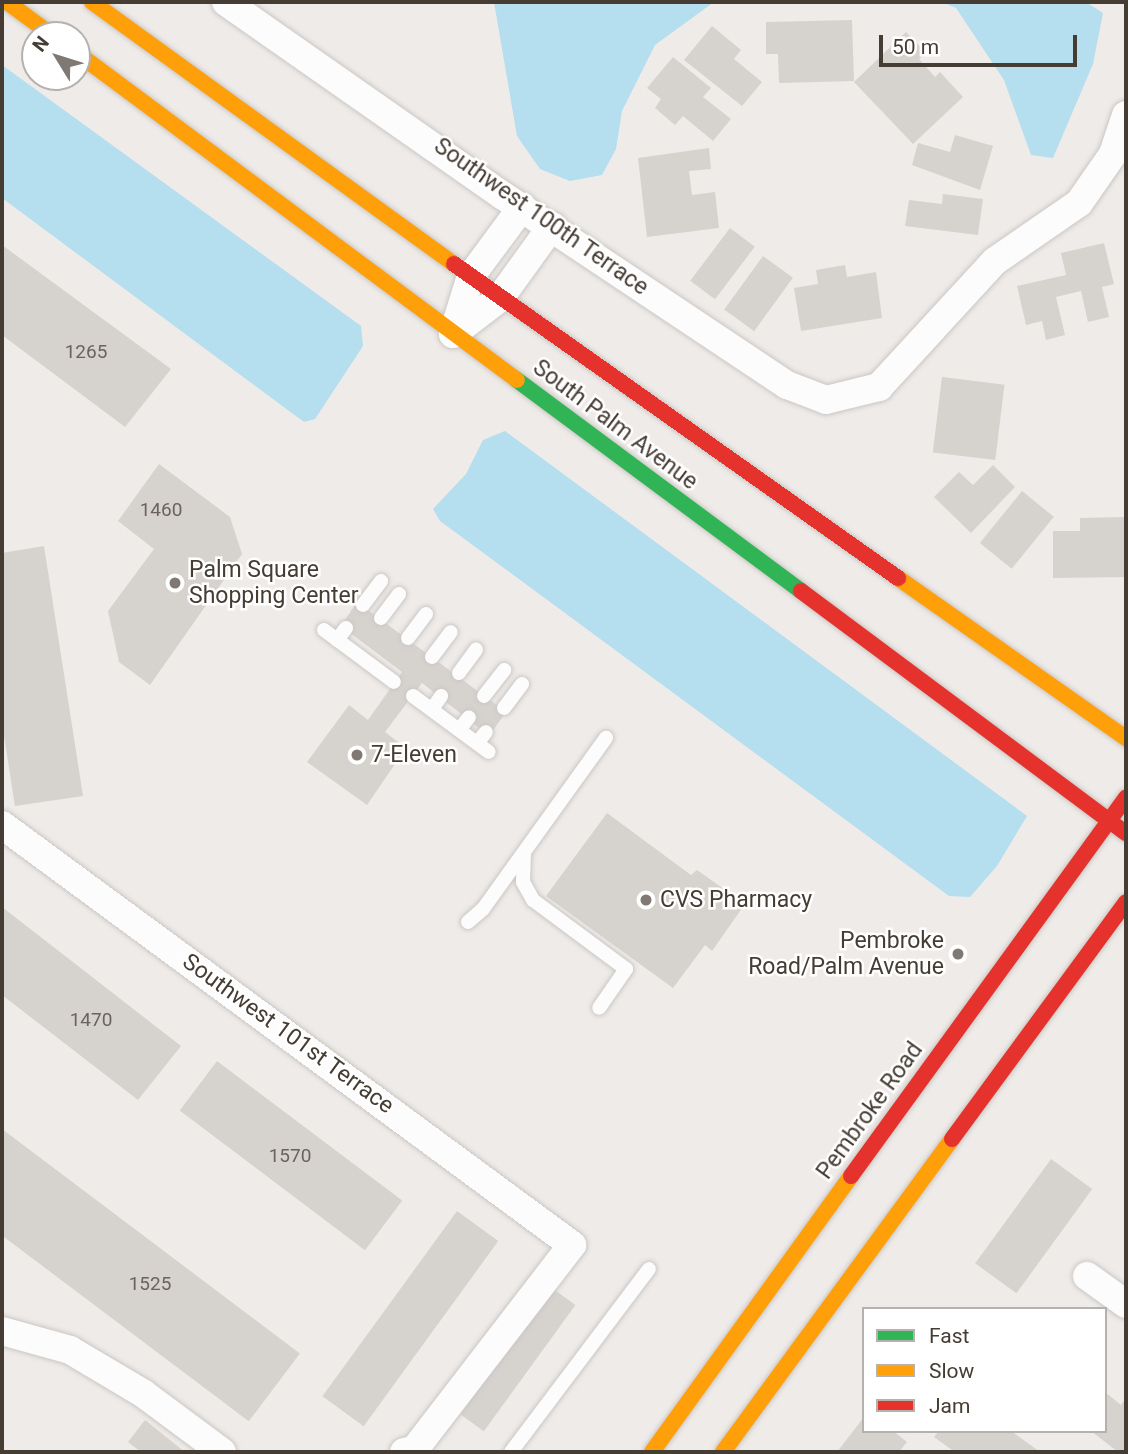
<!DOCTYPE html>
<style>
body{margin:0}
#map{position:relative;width:1128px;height:1454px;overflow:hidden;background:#eeebe8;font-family:Roboto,sans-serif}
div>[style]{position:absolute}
.water>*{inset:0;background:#b5deef}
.building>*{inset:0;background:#d6d3cf;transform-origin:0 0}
.roads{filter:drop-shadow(0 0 2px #cbc7c4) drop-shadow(0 0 2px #cbc7c4)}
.lane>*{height:14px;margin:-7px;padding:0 7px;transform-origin:7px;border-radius:7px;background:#fcfcfc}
.street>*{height:28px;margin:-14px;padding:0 14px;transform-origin:14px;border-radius:14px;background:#fcfcfc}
.fast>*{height:16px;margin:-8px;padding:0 8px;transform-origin:8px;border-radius:8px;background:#30b455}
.slow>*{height:16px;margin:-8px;padding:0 8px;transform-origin:8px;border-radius:8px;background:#ff9f0a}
.jam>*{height:16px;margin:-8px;padding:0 8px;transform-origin:8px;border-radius:8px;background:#e5322d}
.dots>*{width:19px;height:19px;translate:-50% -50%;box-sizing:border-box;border:4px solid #fff;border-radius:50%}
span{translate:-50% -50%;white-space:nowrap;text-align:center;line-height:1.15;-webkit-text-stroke:5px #fff;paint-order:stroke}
.number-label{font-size:19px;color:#6b635c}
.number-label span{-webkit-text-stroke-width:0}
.street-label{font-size:23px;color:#453c34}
.poi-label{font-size:23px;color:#453c34}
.left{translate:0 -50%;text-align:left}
.right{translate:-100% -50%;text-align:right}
.frame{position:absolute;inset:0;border:4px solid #453c34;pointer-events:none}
.legend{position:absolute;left:862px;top:1307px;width:245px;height:126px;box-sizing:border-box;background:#fff;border:2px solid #b5b1ae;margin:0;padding:9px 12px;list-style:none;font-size:21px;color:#453c34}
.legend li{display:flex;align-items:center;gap:14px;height:35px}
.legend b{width:35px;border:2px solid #b5b1ae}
.north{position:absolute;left:21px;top:21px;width:70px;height:70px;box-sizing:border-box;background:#fff;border:2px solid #b5b1ae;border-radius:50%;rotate:308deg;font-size:19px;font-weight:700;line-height:28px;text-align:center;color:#453c34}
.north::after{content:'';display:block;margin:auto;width:24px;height:32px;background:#807973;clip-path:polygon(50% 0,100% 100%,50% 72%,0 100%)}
.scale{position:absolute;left:879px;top:35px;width:198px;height:32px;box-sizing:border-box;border:4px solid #453c34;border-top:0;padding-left:9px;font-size:21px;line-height:24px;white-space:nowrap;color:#453c34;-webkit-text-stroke:5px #fff;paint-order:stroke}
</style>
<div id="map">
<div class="water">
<div style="clip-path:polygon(494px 2px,714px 2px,655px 45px,622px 111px,616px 149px,602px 175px,570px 181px,540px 169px,517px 136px)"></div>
<div style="clip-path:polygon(942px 2px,1086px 2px,1103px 13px,1093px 64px,1053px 158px,1031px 155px,1004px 80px,956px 8px)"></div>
<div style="clip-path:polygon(2px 65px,361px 326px,363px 346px,315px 419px,304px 422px,2px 198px)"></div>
<div style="clip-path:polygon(505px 431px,1027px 816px,997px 866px,970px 897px,949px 896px,440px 521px,433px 509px,466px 474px,483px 440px)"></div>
</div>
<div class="building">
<div style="clip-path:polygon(852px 20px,854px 81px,779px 83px,778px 54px,766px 54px,766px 22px)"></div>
<div style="clip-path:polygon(712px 26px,741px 50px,734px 59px,762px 82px,742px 106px,684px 60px)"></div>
<div style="clip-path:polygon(906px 32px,926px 53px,919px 59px,935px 77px,940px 72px,963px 97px,913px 144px,854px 82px)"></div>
<div style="clip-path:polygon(673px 57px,711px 88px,703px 97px,731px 119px,713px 141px,683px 116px,675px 125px,655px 108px,661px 99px,647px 88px)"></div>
<div style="clip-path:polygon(955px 135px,993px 146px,980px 190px,912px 165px,918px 143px,950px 152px)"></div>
<div style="clip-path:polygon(709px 148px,711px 169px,689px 171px,692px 195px,715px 192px,719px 228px,647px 237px,638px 158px)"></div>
<div style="clip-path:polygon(943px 194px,983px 199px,978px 235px,905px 226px,909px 200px,942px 204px)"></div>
<div style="left:730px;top:228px;width:31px;height:66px;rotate:37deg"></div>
<div style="clip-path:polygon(1104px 243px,1114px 284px,1102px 287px,1109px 317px,1088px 322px,1081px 291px,1056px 297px,1065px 335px,1046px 340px,1042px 321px,1026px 325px,1017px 286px,1066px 275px,1061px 253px)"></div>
<div style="clip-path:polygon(2px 245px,171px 369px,125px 427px,2px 335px)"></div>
<div style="left:763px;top:256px;width:37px;height:66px;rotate:36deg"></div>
<div style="clip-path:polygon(845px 265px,847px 277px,876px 272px,882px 318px,801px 331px,794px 288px,818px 284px,816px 270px)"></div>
<div style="left:942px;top:377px;width:63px;height:76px;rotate:7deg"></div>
<div style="clip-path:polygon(159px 464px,230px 517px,242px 554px,150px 685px,119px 662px,108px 611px,154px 549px,118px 521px)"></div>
<div style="clip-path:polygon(993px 465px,1015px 487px,971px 533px,934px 497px,959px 472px,973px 485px)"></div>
<div style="left:1022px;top:491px;width:41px;height:67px;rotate:39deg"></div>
<div style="clip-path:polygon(1126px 517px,1126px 577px,1053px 578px,1053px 531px,1080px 531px,1080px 518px)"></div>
<div style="clip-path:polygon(44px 546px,83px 796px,15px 806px,2px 723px,2px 553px)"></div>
<div style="clip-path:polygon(357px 602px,506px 712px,489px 736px,422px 683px,385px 732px,406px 748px,367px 805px,307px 762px,349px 705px,368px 720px,402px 672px,341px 626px)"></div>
<div style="clip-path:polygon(607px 813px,691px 875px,697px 870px,745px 904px,712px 951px,705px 945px,673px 988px,546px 896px)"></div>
<div style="clip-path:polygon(2px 907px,181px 1046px,138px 1100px,2px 995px)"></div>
<div style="left:217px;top:1061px;width:232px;height:62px;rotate:37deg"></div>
<div style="left:2px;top:1129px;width:373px;height:85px;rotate:37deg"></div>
<div style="left:1051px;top:1159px;width:51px;height:129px;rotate:36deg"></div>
<div style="left:457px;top:1211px;width:51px;height:229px;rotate:36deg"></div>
<div style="left:552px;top:1288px;width:29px;height:156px;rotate:36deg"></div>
<div style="clip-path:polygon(1105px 1392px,1121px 1405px,1126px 1398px,1126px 1452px,1118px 1452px,1091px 1431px,1105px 1431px)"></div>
<div style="clip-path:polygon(864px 1417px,864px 1431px,893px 1431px,907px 1442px,899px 1452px,837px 1452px)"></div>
<div style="clip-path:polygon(145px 1420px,185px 1452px,141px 1452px,128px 1442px)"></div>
<div style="clip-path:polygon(939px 1431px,1011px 1431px,1040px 1452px,955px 1452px,934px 1437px)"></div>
</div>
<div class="roads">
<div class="lane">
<div style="left:363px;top:605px;width:30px;rotate:-53deg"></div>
<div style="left:381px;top:618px;width:30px;rotate:-53deg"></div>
<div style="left:324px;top:630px;width:87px;rotate:36.6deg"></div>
<div style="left:408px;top:638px;width:30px;rotate:-53deg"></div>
<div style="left:337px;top:640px;width:15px;rotate:-53deg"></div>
<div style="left:432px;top:657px;width:31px;rotate:-53deg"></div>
<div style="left:459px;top:673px;width:29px;rotate:-54deg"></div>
<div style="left:413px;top:696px;width:94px;rotate:36.4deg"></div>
<div style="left:484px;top:696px;width:33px;rotate:-52deg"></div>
<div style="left:504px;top:708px;width:30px;rotate:-53deg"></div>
<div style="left:432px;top:709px;width:16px;rotate:-55deg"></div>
<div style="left:459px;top:730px;width:16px;rotate:-52deg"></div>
<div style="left:477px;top:743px;width:14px;rotate:-51deg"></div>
<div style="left:524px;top:853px;width:29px;rotate:92deg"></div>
<div style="left:523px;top:882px;width:21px;rotate:61deg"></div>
<div style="left:533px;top:900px;width:116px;rotate:36.6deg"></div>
<div style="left:626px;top:969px;width:47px;rotate:124.7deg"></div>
<div style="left:468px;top:922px;width:20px;rotate:-41deg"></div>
<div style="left:483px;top:909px;width:211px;rotate:-54.3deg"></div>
<div style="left:511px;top:1452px;width:229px;rotate:-53deg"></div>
</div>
<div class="street">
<div style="left:226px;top:2px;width:337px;rotate:35deg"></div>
<div style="left:502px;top:195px;width:343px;rotate:33.7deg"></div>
<div style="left:787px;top:385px;width:42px;rotate:21deg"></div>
<div style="left:826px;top:400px;width:55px;rotate:-13.8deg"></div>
<div style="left:879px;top:387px;width:171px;rotate:-47.4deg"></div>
<div style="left:995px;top:261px;width:102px;rotate:-34.6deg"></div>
<div style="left:1079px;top:203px;width:60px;rotate:-55.2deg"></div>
<div style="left:1113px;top:154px;width:41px;rotate:-71.6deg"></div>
<div style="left:453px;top:334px;width:59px;rotate:-37.5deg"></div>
<div style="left:500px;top:298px;width:89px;rotate:-54.2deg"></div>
<div style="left:453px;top:334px;width:61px;rotate:-72.8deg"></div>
<div style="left:471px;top:276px;width:86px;rotate:-53.5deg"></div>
<div style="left:2px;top:825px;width:708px;rotate:36.38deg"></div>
<div style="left:572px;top:1245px;width:259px;rotate:127.6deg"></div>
<div style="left:414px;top:1450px;width:10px;rotate:169deg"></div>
<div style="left:1087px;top:1276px;width:48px;rotate:35.7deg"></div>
<div style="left:2px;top:1331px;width:71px;rotate:15.6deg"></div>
<div style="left:70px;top:1350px;width:86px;rotate:30.7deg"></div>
<div style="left:144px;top:1394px;width:97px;rotate:36.6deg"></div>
</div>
<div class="fast">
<div style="left:517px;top:380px;width:354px;rotate:36.6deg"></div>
</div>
<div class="slow">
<div style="left:7px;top:2px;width:56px;rotate:36.3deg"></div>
<div style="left:92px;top:2px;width:447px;rotate:35.9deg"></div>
<div style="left:77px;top:53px;width:548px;rotate:36.62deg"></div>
<div style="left:898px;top:578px;width:279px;rotate:35.1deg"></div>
<div style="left:652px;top:1452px;width:340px;rotate:-54.2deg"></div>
<div style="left:723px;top:1452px;width:388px;rotate:-53.8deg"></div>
</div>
<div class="jam">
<div style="left:454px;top:264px;width:544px;rotate:35.27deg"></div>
<div style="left:801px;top:591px;width:405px;rotate:36.7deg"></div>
<div style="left:952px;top:1139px;width:294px;rotate:-53.7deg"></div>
<div style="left:851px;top:1176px;width:468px;rotate:-54deg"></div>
</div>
</div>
<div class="dots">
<div style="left:175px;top:583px;background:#807973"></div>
<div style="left:357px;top:755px;background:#807973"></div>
<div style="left:646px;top:900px;background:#807973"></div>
<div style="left:958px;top:954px;background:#807973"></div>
</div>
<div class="number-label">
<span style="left:86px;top:352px">1265</span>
<span style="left:161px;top:510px">1460</span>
<span style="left:91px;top:1020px">1470</span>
<span style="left:290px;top:1156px">1570</span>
<span style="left:150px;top:1284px">1525</span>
</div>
<div class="street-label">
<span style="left:541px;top:217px;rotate:35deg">Southwest 100th Terrace</span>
<span style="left:615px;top:425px;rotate:37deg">South Palm Avenue</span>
<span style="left:288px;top:1034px;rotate:36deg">Southwest 101st Terrace</span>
<span style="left:870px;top:1111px;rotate:-54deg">Pembroke Road</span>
</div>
<div class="poi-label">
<span class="left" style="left:189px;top:583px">Palm Square<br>Shopping Center</span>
<span class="left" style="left:371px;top:755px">7-Eleven</span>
<span class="left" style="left:660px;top:900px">CVS Pharmacy</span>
<span class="right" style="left:944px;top:954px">Pembroke<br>Road/Palm Avenue</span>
</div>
<div class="frame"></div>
<ul class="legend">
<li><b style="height:9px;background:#30b455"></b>Fast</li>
<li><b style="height:9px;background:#ff9f0a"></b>Slow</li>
<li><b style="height:9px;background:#e5322d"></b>Jam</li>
</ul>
<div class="north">N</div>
<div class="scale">50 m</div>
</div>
